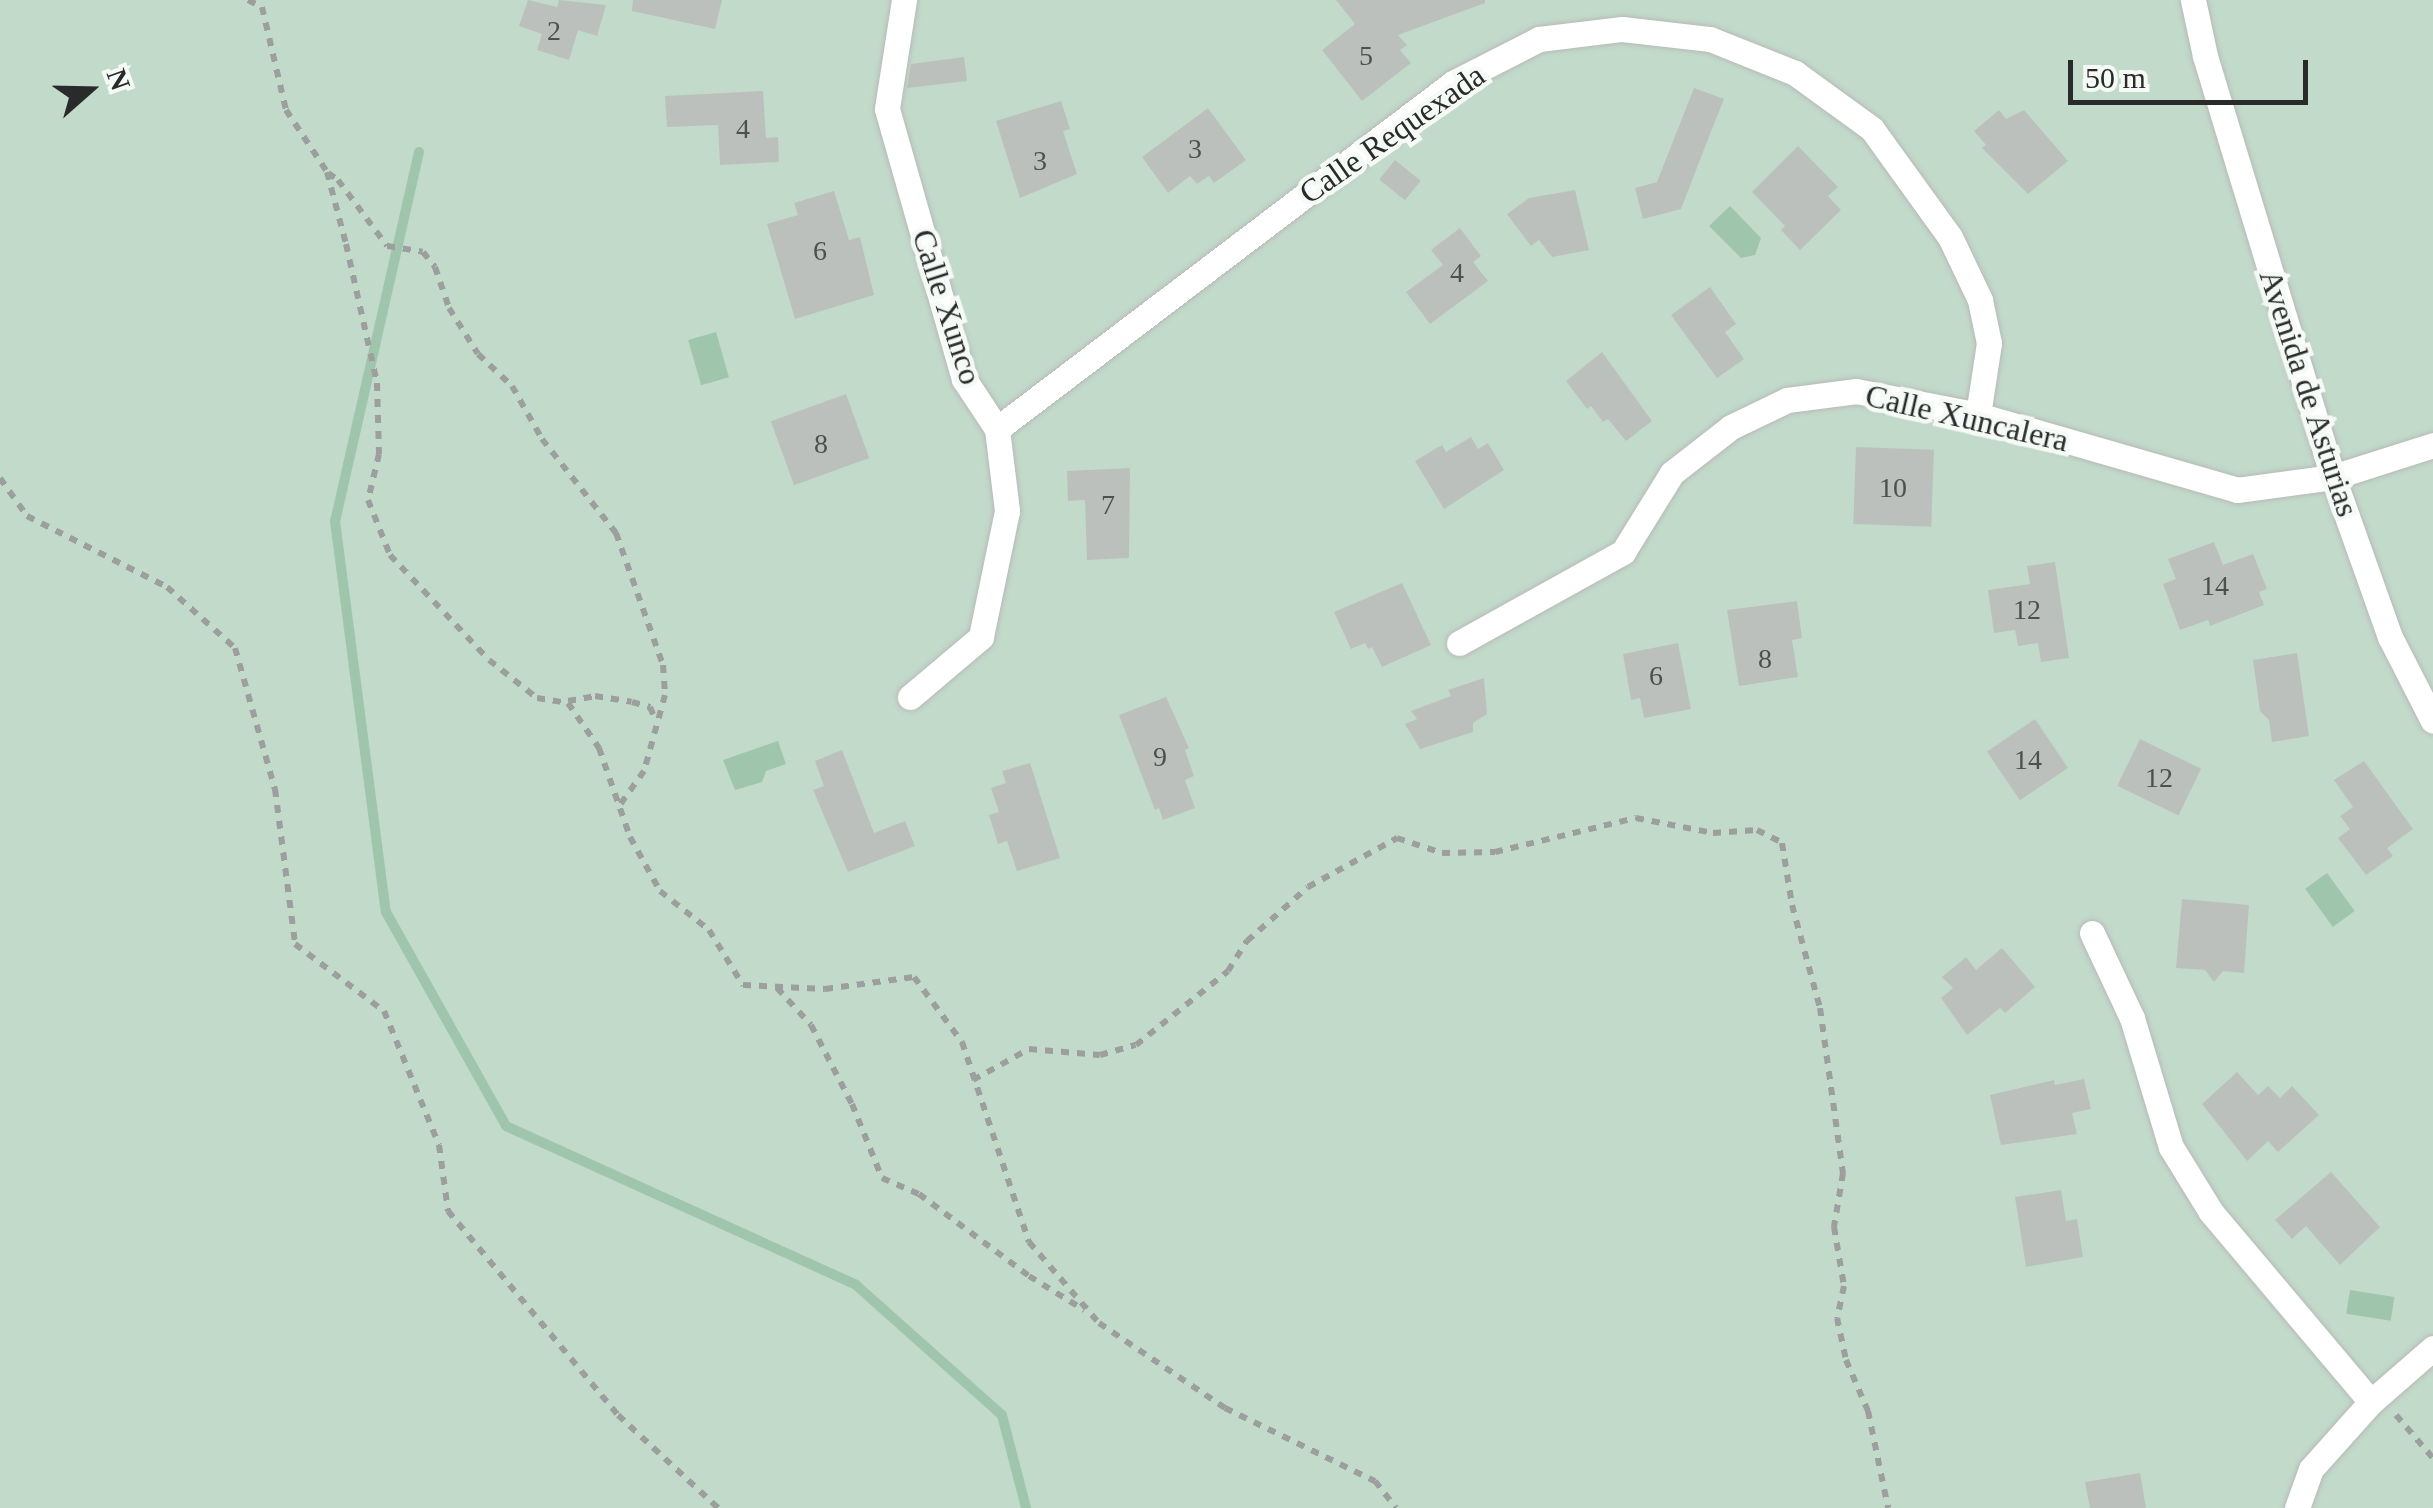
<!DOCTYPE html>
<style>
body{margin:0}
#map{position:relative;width:2433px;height:1508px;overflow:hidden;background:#f6faf7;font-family:Georgia,serif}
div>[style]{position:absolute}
.green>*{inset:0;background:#c2daca;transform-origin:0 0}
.water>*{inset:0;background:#9fc6ad;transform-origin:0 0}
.stream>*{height:10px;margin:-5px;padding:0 5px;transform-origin:5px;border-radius:5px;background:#9fc6ad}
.building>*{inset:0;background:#bcc0bd;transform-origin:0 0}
.path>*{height:6px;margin-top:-3px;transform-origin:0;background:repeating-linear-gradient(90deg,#9c9f9d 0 8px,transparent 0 16px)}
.roads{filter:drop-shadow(0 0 2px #b6bab8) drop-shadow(0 0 2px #b6bab8)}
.minor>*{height:25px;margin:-12.5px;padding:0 12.5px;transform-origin:12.5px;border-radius:12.5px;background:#fff}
span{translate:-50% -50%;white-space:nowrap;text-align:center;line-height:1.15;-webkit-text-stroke:9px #f6faf7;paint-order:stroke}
.number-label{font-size:28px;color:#4e504f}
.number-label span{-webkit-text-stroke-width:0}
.street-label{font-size:32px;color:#292b2a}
.north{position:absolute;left:40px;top:40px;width:100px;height:100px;-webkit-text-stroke:8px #f6faf7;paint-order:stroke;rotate:70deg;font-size:28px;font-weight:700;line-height:40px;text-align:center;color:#292b2a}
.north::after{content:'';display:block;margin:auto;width:35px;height:45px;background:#292b2a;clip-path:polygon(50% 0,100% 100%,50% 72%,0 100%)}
.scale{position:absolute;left:2068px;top:60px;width:240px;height:45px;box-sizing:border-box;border:5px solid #292b2a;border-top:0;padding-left:12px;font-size:30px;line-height:35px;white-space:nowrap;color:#292b2a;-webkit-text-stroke:8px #f6faf7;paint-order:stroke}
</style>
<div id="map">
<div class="green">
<div style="left:0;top:0;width:2433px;height:1508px"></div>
</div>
<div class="water">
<div style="clip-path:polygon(1730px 206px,1761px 238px,1755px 255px,1741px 258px,1709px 226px)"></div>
<div style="left:716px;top:332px;width:47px;height:29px;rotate:74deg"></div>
<div style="clip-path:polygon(778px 741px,786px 764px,766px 771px,762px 782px,735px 790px,723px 760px)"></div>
<div style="left:2327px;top:873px;width:47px;height:27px;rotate:54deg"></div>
<div style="left:2350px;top:1290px;width:45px;height:24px;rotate:9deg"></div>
</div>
<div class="stream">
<div style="left:419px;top:152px;width:378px;rotate:102.8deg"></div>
<div style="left:335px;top:521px;width:394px;rotate:82.6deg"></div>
<div style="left:386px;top:912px;width:245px;rotate:60.7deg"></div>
<div style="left:506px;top:1126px;width:384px;rotate:24.4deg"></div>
<div style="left:856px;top:1285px;width:195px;rotate:41.7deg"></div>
<div style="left:1002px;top:1415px;width:96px;rotate:75.5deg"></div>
</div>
<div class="building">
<div style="clip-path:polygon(528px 0,557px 7px,559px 0,606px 5px,597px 36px,578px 30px,569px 60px,537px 50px,542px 34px,519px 26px)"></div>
<div style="clip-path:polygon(633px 0,722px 0,715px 29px,632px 11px)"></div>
<div style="clip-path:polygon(1336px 0,1485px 0,1485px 3px,1398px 35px,1407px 45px,1400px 50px,1411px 63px,1362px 101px,1322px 50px,1355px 24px)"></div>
<div style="clip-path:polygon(964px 57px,967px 81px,907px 88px,911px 64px)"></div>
<div style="clip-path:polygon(1694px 88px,1724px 99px,1712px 129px,1681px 209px,1643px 219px,1635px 188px,1657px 182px)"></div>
<div style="clip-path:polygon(763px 91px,766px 138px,778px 137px,779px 162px,720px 165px,718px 125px,667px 127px,665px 96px)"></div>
<div style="clip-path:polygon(1061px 101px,1070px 129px,1063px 131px,1077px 174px,1020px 198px,996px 121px)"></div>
<div style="clip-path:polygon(1208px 108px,1246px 160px,1214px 183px,1209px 176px,1197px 184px,1190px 176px,1168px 193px,1142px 157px)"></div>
<div style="clip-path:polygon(1999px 110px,2006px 119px,2024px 110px,2068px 161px,2028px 194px,1982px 148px,1986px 145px,1974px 131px)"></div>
<div style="clip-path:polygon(1798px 146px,1838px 187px,1828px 196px,1841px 210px,1800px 250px,1781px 230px,1785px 226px,1752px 192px)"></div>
<div style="left:1395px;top:160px;width:33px;height:25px;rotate:39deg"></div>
<div style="clip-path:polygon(1575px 190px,1589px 250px,1552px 257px,1539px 240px,1531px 246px,1507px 214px,1529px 198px)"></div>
<div style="clip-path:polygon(834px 191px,849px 240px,860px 237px,874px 295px,795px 319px,767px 224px,798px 215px,794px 203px)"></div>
<div style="clip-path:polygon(1460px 228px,1481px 256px,1473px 262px,1488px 281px,1430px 324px,1406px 292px,1443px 265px,1431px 250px)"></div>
<div style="clip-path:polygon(1710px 287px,1736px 324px,1725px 332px,1744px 359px,1717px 378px,1671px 315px)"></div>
<div style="clip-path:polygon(1602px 352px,1652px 421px,1626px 441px,1608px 419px,1603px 422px,1591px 406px,1587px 409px,1566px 381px)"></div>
<div style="left:846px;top:394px;width:68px;height:80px;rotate:70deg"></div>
<div style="clip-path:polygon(1471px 437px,1478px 449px,1488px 443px,1504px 470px,1444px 509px,1415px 461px,1442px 445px,1446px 452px)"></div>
<div style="left:1856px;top:447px;width:78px;height:77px;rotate:2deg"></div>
<div style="clip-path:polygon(1130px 468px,1129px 558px,1087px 560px,1085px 500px,1068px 501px,1067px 471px)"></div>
<div style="clip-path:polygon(2214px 542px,2223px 565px,2253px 554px,2267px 589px,2259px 592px,2264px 605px,2210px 626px,2208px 620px,2180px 630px,2163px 584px,2176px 579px,2168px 559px)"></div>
<div style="clip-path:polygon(2055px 562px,2069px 658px,2041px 662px,2038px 643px,2018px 646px,2015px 630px,1994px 633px,1988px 590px,2030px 584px,2027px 566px)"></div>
<div style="clip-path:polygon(1402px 583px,1431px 645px,1382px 667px,1372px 647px,1368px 649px,1365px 643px,1351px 649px,1334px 612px)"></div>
<div style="clip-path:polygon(1797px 601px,1802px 638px,1792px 640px,1798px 677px,1739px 686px,1727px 610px)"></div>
<div style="clip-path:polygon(1678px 643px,1691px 709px,1644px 718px,1640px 698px,1631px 700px,1623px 654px)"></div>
<div style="clip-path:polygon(2297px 653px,2309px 736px,2272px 742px,2269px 720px,2260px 711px,2253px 660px)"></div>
<div style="clip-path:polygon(1484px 678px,1487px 714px,1473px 723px,1473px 732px,1420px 749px,1405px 724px,1417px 719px,1411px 711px,1451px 696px,1448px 690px)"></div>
<div style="clip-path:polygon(1166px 697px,1189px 748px,1185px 750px,1194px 776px,1185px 780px,1195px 808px,1163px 820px,1159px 808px,1155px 810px,1119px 715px)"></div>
<div style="left:2035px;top:719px;width:59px;height:58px;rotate:56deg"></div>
<div style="left:2140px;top:739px;width:68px;height:52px;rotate:26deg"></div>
<div style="clip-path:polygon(842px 750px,874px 833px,905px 821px,915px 846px,848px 872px,813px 790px,824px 786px,815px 761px)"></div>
<div style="clip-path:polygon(2364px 761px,2413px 829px,2387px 848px,2393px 856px,2366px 875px,2338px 838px,2350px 829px,2340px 816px,2353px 807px,2334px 780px)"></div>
<div style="clip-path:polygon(1030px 763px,1060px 858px,1017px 871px,1007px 841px,998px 844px,989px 815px,999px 812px,991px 788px,1006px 783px,1002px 771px)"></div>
<div style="clip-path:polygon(2182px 899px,2249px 905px,2244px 973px,2223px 971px,2214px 982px,2205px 970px,2176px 968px)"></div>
<div style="clip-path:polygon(2002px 948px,2035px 987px,2005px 1013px,2000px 1008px,1967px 1035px,1941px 998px,1953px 988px,1942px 977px,1966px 957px,1976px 970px)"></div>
<div style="clip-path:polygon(2237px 1072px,2258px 1095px,2268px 1086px,2280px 1098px,2292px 1086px,2319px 1115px,2278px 1152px,2268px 1141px,2247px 1161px,2202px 1104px)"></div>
<div style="clip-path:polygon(2084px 1079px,2091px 1109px,2072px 1113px,2077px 1134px,2001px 1145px,1990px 1095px,2054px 1080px,2055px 1085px)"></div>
<div style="clip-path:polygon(2331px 1172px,2380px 1227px,2340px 1265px,2306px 1226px,2292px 1239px,2275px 1220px)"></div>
<div style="clip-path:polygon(2061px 1190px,2066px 1221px,2077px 1219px,2083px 1257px,2026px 1267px,2015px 1197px)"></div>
<div style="clip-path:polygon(2140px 1473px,2146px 1508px,2090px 1508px,2085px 1482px)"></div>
</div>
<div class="path">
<div style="left:248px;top:0;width:16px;rotate:27deg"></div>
<div style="left:262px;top:7px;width:106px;rotate:76.9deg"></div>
<div style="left:286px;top:110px;width:74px;rotate:56.5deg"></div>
<div style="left:327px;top:172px;width:74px;rotate:75.2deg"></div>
<div style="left:346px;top:244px;width:142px;rotate:77.4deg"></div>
<div style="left:377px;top:383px;width:71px;rotate:88.4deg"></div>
<div style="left:379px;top:454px;width:47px;rotate:103.4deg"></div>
<div style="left:368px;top:500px;width:59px;rotate:68.2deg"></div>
<div style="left:390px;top:555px;width:144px;rotate:46.7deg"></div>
<div style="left:489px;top:660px;width:61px;rotate:38.4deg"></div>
<div style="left:537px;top:698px;width:31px;rotate:9deg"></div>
<div style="left:568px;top:703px;width:55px;rotate:55.4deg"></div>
<div style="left:599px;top:748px;width:94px;rotate:70.8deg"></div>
<div style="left:630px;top:837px;width:62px;rotate:60.9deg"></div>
<div style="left:660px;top:891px;width:63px;rotate:38.5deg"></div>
<div style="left:709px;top:930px;width:65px;rotate:58.3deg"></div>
<div style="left:743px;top:985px;width:82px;rotate:2.8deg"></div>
<div style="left:825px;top:989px;width:90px;rotate:-7.7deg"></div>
<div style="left:914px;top:977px;width:81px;rotate:53.6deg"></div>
<div style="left:962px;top:1042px;width:211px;rotate:71.5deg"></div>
<div style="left:1029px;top:1242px;width:107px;rotate:49.2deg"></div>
<div style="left:1099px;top:1323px;width:152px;rotate:34deg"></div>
<div style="left:1225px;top:1408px;width:167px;rotate:26deg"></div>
<div style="left:1375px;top:1481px;width:34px;rotate:52deg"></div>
<div style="left:328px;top:173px;width:12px;rotate:35deg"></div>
<div style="left:338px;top:180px;width:82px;rotate:53.4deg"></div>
<div style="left:387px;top:246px;width:36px;rotate:9deg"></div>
<div style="left:423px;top:252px;width:19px;rotate:51deg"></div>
<div style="left:435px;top:267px;width:43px;rotate:71.1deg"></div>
<div style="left:449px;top:308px;width:54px;rotate:57.8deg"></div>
<div style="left:478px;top:354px;width:47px;rotate:43.3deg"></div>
<div style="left:512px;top:386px;width:61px;rotate:60.5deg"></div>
<div style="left:542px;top:439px;width:120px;rotate:51.8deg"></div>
<div style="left:616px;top:533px;width:140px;rotate:70.4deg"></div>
<div style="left:663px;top:665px;width:30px;rotate:86deg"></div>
<div style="left:665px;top:695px;width:79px;rotate:105.4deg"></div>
<div style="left:644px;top:771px;width:43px;rotate:125.5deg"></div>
<div style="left:0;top:478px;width:47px;rotate:54.6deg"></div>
<div style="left:27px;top:516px;width:157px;rotate:26.9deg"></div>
<div style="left:167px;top:587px;width:91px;rotate:41.9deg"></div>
<div style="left:235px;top:648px;width:147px;rotate:74.2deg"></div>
<div style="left:275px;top:789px;width:156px;rotate:82.6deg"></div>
<div style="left:295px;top:944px;width:111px;rotate:37deg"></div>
<div style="left:384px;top:1011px;width:145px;rotate:67.7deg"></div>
<div style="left:439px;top:1145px;width:67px;rotate:82.2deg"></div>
<div style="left:448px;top:1211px;width:266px;rotate:50.2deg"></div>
<div style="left:618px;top:1415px;width:137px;rotate:42.9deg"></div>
<div style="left:568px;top:701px;width:27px;rotate:-10deg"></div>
<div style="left:595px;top:696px;width:37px;rotate:9deg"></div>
<div style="left:632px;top:702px;width:19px;rotate:16deg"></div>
<div style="left:650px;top:707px;width:13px;rotate:67deg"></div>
<div style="left:777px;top:988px;width:50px;rotate:47.4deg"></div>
<div style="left:811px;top:1025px;width:89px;rotate:62.6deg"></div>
<div style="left:852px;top:1104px;width:80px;rotate:67.9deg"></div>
<div style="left:882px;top:1178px;width:40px;rotate:23.4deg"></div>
<div style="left:919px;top:1194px;width:137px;rotate:36.7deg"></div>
<div style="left:1029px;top:1276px;width:65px;rotate:31.7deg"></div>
<div style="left:973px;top:1080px;width:64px;rotate:-29deg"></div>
<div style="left:1029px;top:1049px;width:71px;rotate:4.8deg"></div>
<div style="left:1100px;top:1055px;width:37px;rotate:-16deg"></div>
<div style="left:1136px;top:1045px;width:118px;rotate:-38.8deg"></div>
<div style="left:1228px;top:971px;width:36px;rotate:-58deg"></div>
<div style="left:1247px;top:941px;width:81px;rotate:-41.5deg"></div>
<div style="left:1308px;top:887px;width:102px;rotate:-28.8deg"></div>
<div style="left:1397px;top:838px;width:47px;rotate:18.4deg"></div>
<div style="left:1442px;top:853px;width:53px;rotate:-1.1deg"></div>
<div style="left:1495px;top:852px;width:145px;rotate:-13.6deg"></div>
<div style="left:1636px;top:818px;width:78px;rotate:11deg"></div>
<div style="left:1713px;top:833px;width:44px;rotate:-3.9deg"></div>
<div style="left:1757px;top:830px;width:28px;rotate:27deg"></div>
<div style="left:1782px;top:843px;width:63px;rotate:80.8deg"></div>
<div style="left:1792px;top:905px;width:107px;rotate:74.8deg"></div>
<div style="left:1820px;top:1008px;width:167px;rotate:82.1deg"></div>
<div style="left:1843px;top:1173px;width:55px;rotate:99.5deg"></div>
<div style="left:1834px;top:1227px;width:60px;rotate:80.4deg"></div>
<div style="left:1844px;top:1286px;width:33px;rotate:102deg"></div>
<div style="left:1837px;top:1318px;width:43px;rotate:77.9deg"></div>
<div style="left:1846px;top:1360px;width:56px;rotate:66.7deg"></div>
<div style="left:1868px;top:1411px;width:99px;rotate:78.3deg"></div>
<div style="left:2396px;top:1415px;width:57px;rotate:49.3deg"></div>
</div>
<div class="roads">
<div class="minor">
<div style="left:904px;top:0;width:110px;rotate:98.9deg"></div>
<div style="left:887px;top:109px;width:281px;rotate:74.1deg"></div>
<div style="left:964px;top:379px;width:60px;rotate:56.6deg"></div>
<div style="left:997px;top:429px;width:83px;rotate:83deg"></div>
<div style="left:1007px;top:511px;width:129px;rotate:101.7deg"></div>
<div style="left:981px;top:637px;width:93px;rotate:139.8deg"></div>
<div style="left:2193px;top:0;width:57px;rotate:77.9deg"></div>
<div style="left:2205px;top:56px;width:440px;rotate:73.1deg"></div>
<div style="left:2333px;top:477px;width:170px;rotate:70.4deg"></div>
<div style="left:2390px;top:637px;width:94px;rotate:62.9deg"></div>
<div style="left:997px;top:429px;width:572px;rotate:-37.19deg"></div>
<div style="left:1453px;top:83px;width:97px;rotate:-27.1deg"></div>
<div style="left:1539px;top:39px;width:84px;rotate:-6.9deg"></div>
<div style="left:1622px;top:29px;width:89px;rotate:6.5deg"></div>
<div style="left:1710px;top:39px;width:92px;rotate:21.8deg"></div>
<div style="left:1795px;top:73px;width:95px;rotate:36deg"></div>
<div style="left:1872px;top:129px;width:133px;rotate:54.2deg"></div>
<div style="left:1950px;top:237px;width:70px;rotate:64.5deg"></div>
<div style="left:1980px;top:300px;width:44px;rotate:78.2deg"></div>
<div style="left:1989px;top:343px;width:73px;rotate:98.7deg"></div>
<div style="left:1459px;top:643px;width:188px;rotate:-29deg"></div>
<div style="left:1623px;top:552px;width:93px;rotate:-58.2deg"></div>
<div style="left:1672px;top:473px;width:75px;rotate:-37.9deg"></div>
<div style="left:1731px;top:427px;width:62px;rotate:-25.7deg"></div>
<div style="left:1787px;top:400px;width:70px;rotate:-7.4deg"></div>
<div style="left:1856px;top:391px;width:124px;rotate:11.1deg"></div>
<div style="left:1978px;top:415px;width:270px;rotate:16.1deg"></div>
<div style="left:2237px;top:490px;width:97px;rotate:-7.7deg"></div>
<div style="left:2333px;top:477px;width:105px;rotate:-17.7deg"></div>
<div style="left:2092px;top:933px;width:94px;rotate:64.8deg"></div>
<div style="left:2132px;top:1018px;width:135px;rotate:73.2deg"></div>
<div style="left:2171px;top:1147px;width:76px;rotate:58.4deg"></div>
<div style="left:2211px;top:1212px;width:248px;rotate:49.9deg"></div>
<div style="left:2297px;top:1508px;width:41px;rotate:-70.3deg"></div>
<div style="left:2311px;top:1469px;width:90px;rotate:-48.2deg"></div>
<div style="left:2371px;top:1402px;width:82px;rotate:-41.1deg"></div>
</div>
</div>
<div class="number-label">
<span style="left:554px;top:31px">2</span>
<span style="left:1366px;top:56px">5</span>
<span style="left:743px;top:129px">4</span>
<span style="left:1195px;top:149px">3</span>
<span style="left:1040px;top:161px">3</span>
<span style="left:820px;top:251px">6</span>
<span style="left:1457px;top:273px">4</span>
<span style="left:821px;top:444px">8</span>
<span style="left:1893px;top:488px">10</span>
<span style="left:1108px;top:505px">7</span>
<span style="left:2215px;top:586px">14</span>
<span style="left:2027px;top:610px">12</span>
<span style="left:1765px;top:659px">8</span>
<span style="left:1656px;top:676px">6</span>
<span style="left:1160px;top:757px">9</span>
<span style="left:2028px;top:760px">14</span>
<span style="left:2159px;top:778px">12</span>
</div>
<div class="street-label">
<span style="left:1392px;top:134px;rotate:-35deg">Calle Requexada</span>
<span style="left:947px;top:307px;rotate:72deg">Calle Xunco</span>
<span style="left:2309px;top:393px;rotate:72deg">Avenida de Asturias</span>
<span style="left:1967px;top:418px;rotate:13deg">Calle Xuncalera</span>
</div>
<div class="north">N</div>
<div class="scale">50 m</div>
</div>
